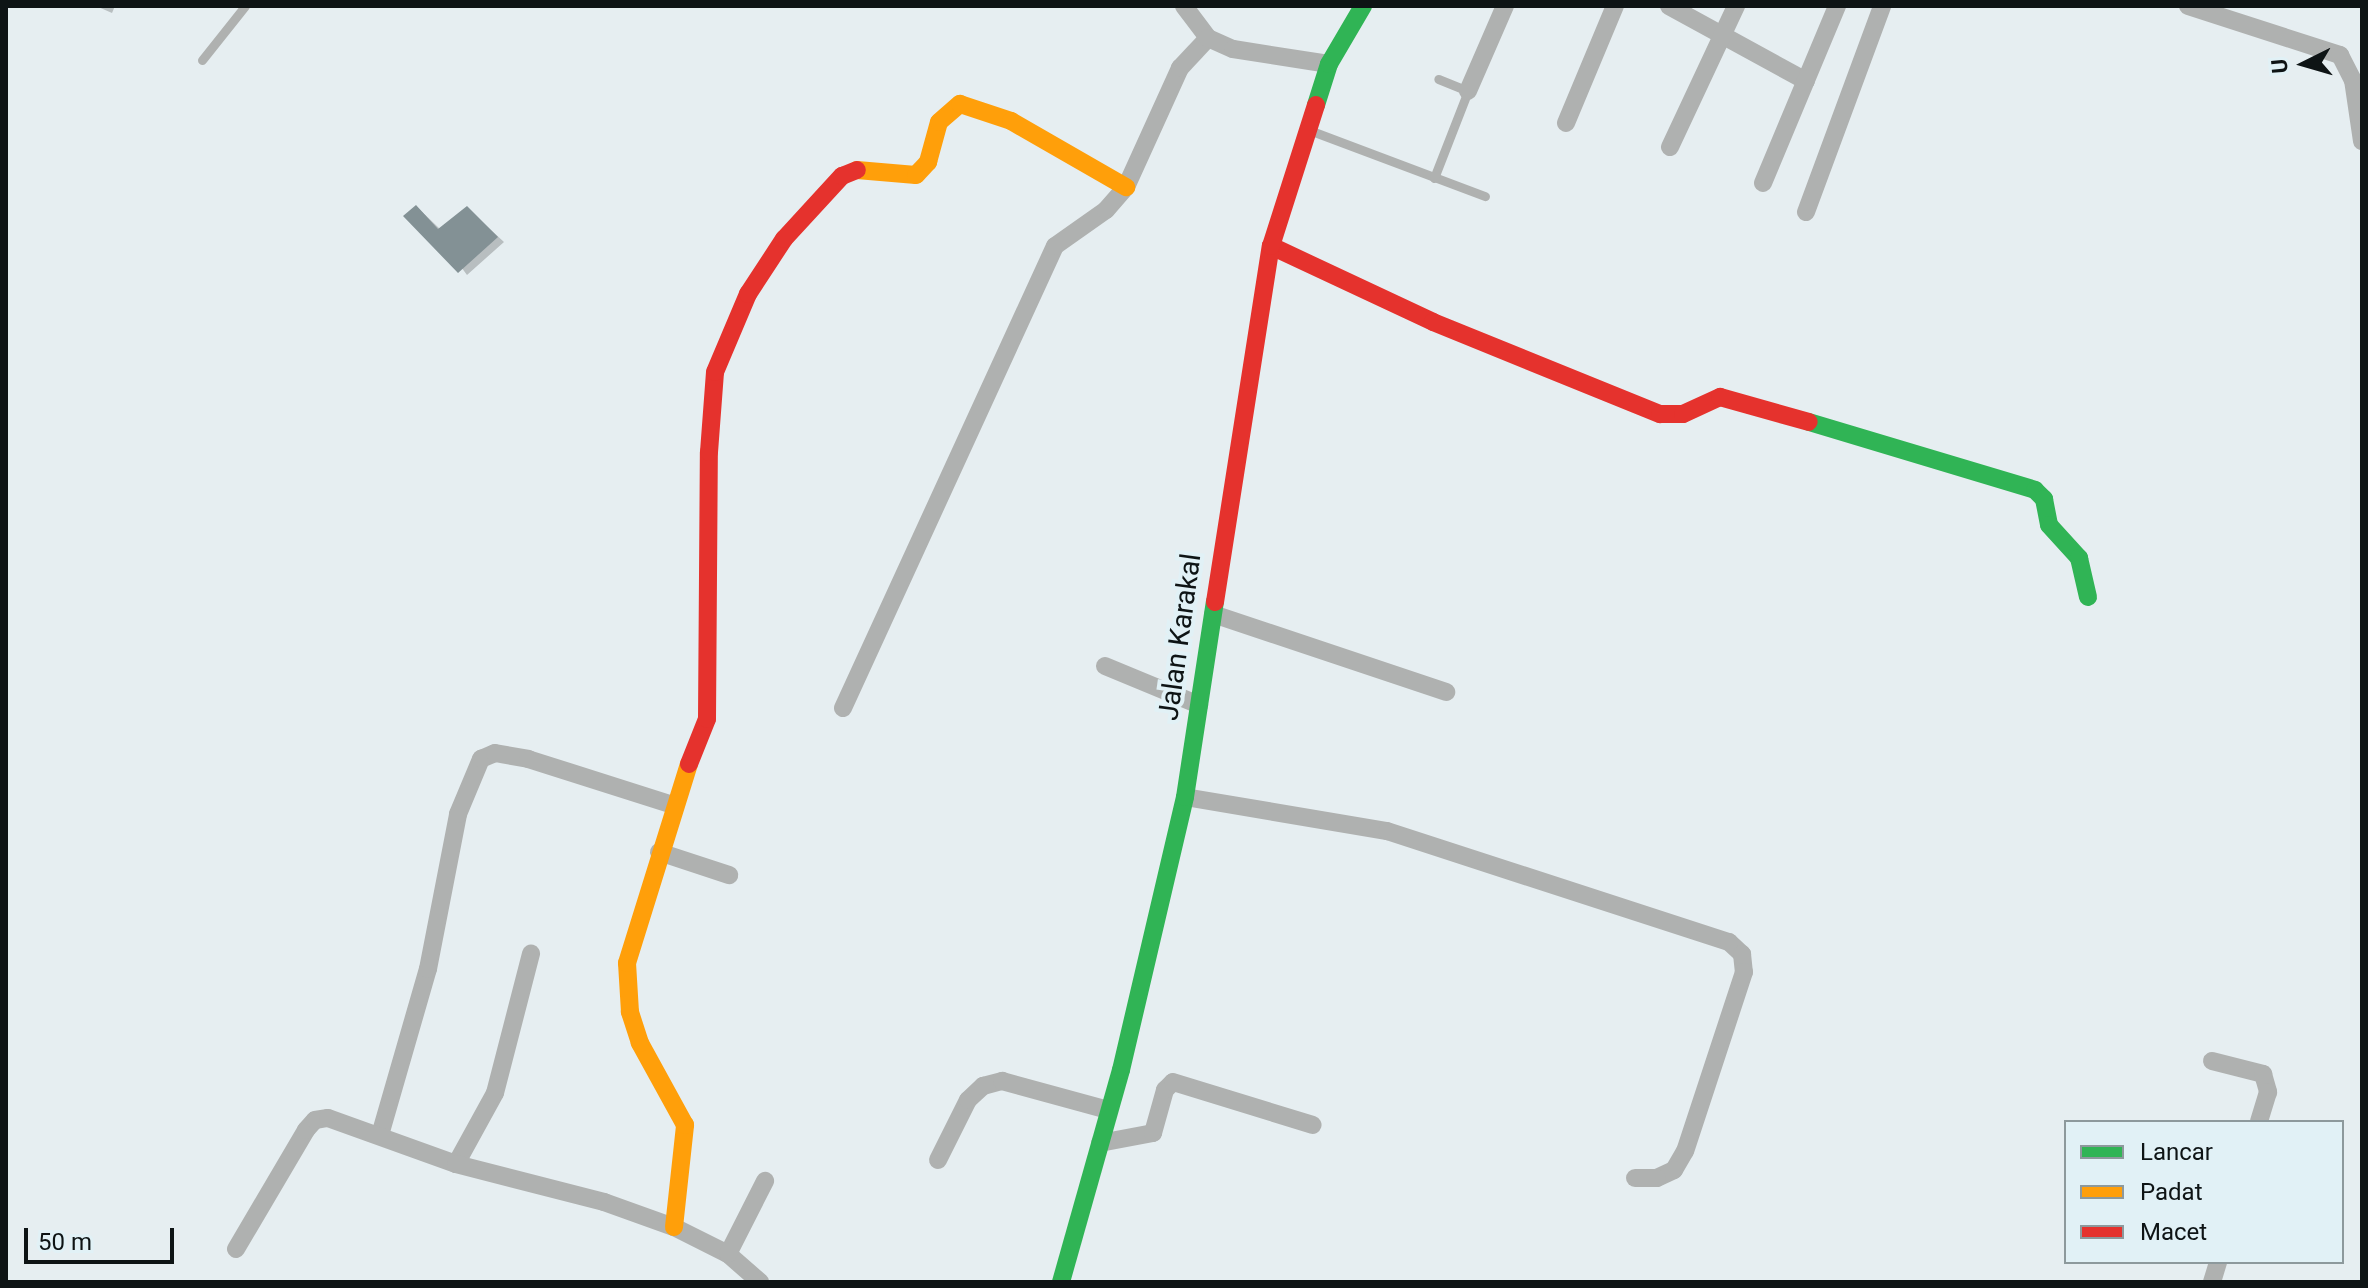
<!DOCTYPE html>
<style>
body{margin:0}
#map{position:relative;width:2368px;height:1288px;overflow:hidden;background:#e6eef1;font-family:Roboto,sans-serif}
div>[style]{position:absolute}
.shadow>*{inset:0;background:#0003}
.building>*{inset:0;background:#839195}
.lane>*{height:9px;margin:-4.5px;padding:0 4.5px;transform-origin:4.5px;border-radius:4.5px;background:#afb1b0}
.street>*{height:18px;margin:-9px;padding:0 9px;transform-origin:9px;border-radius:9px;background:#afb1b0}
.fast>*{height:18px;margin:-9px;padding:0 9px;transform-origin:9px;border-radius:9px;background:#30b455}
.slow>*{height:18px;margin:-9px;padding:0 9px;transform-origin:9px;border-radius:9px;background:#ff9f0a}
.jam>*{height:18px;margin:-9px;padding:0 9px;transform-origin:9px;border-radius:9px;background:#e5322d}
span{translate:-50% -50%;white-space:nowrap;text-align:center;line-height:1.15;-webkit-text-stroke:8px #e1f1f6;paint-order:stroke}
.street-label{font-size:28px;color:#0e1415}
.frame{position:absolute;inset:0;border:8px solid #0e1415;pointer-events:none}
.legend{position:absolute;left:2064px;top:1120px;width:280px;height:144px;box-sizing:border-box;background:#e1f1f6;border:2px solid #8d999c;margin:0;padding:10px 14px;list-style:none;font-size:24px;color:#0e1415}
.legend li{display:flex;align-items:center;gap:16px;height:40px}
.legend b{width:40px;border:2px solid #8d999c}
.north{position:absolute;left:2264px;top:24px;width:80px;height:80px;-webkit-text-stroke:6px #e1f1f6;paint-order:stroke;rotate:265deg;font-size:22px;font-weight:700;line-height:32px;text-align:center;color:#0e1415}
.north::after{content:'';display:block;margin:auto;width:28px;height:36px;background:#0e1415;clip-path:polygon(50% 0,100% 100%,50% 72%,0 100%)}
.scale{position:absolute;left:24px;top:1228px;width:150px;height:36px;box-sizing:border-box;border:4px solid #0e1415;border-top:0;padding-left:10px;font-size:24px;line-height:28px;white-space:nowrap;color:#0e1415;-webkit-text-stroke:6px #e1f1f6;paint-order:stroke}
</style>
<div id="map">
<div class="shadow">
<div style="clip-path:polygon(96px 6px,115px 6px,112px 13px)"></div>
<div style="clip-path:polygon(417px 207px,441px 230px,467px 208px,504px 242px,467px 275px)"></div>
</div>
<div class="building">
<div style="clip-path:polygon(416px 205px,438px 229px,467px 206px,498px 237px,458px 273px,403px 216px)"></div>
</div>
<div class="lane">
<div style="left:202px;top:60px;width:69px;rotate:-51.5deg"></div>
<div style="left:1309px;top:130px;width:188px;rotate:20.6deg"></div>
<div style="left:1434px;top:178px;width:93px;rotate:-68.7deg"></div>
<div style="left:1468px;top:91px;width:32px;rotate:-158deg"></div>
</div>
<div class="street">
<div style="left:1184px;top:6px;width:40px;rotate:53deg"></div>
<div style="left:1669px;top:6px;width:156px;rotate:28.7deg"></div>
<div style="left:2188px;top:6px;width:160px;rotate:17.9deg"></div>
<div style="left:2340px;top:55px;width:28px;rotate:63deg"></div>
<div style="left:2353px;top:80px;width:62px;rotate:81.6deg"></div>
<div style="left:1468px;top:91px;width:93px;rotate:-66.5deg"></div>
<div style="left:1566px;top:123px;width:127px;rotate:-67.3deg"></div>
<div style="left:1670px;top:147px;width:156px;rotate:-64.9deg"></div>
<div style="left:1763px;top:183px;width:192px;rotate:-67.3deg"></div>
<div style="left:1806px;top:212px;width:220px;rotate:-69.7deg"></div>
<div style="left:1213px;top:614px;width:246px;rotate:18.5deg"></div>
<div style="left:1105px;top:666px;width:102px;rotate:22.5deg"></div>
<div style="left:843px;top:708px;width:508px;rotate:-65.35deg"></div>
<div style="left:1055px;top:246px;width:62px;rotate:-35.2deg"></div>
<div style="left:1106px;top:210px;width:30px;rotate:-49deg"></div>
<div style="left:1126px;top:187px;width:131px;rotate:-65.6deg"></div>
<div style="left:1180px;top:68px;width:41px;rotate:-47deg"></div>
<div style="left:1208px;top:38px;width:27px;rotate:24deg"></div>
<div style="left:1233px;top:49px;width:97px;rotate:8.9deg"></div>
<div style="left:1185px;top:797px;width:205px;rotate:9.6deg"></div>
<div style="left:1387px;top:831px;width:360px;rotate:18deg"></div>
<div style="left:1729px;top:942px;width:18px;rotate:43deg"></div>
<div style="left:1742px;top:954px;width:18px;rotate:84deg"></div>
<div style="left:1744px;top:972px;width:188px;rotate:108.2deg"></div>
<div style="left:1685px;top:1151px;width:22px;rotate:120deg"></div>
<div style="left:1674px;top:1170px;width:19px;rotate:155deg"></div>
<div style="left:1657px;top:1178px;width:22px;rotate:180deg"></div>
<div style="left:659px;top:852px;width:74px;rotate:18.2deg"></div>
<div style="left:2212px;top:1061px;width:53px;rotate:14.3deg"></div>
<div style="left:2263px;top:1074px;width:19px;rotate:74deg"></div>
<div style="left:2268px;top:1092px;width:31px;rotate:107deg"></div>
<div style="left:380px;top:1135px;width:173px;rotate:-73.9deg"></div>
<div style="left:428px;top:969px;width:158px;rotate:-79deg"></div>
<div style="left:458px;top:814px;width:60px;rotate:-67.3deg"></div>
<div style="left:481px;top:759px;width:15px;rotate:-23deg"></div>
<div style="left:495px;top:753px;width:34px;rotate:10deg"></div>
<div style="left:528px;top:759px;width:152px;rotate:17.6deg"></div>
<div style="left:1100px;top:1143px;width:54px;rotate:-10.7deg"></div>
<div style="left:1153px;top:1133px;width:45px;rotate:-74.4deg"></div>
<div style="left:1165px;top:1090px;width:11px;rotate:-45deg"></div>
<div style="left:1173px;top:1082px;width:146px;rotate:17.1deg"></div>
<div style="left:938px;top:1160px;width:67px;rotate:-63.4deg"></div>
<div style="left:968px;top:1100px;width:21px;rotate:-43deg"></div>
<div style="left:983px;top:1086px;width:20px;rotate:-15deg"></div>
<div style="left:1002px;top:1081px;width:110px;rotate:15.3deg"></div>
<div style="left:456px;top:1164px;width:81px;rotate:-61.2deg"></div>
<div style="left:495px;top:1093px;width:144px;rotate:-75.5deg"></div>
<div style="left:236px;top:1249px;width:138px;rotate:-59.5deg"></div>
<div style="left:306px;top:1130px;width:13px;rotate:-48deg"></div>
<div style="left:315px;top:1120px;width:13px;rotate:-9deg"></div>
<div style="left:328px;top:1118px;width:136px;rotate:19.8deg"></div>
<div style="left:456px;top:1164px;width:153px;rotate:14.4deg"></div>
<div style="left:604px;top:1202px;width:74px;rotate:19.7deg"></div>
<div style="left:674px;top:1227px;width:60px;rotate:26.6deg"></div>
<div style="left:728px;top:1254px;width:43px;rotate:41.2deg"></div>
<div style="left:728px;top:1254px;width:82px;rotate:-63.1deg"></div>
<div style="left:2212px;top:1282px;width:21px;rotate:-73deg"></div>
</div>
<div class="fast">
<div style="left:1316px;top:105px;width:43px;rotate:-72.4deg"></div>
<div style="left:1329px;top:64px;width:67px;rotate:-59.6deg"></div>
<div style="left:1809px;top:422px;width:236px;rotate:16.7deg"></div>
<div style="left:2035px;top:490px;width:13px;rotate:45deg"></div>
<div style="left:2044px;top:499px;width:26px;rotate:79deg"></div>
<div style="left:2049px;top:525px;width:45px;rotate:47.7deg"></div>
<div style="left:2079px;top:558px;width:40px;rotate:77deg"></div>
<div style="left:1061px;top:1282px;width:220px;rotate:-74.2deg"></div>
<div style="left:1121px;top:1070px;width:280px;rotate:-76.8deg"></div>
<div style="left:1185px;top:797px;width:197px;rotate:-81.3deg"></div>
</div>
<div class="slow">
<div style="left:857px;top:170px;width:59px;rotate:4.8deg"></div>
<div style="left:916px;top:175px;width:18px;rotate:-47deg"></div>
<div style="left:928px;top:162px;width:41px;rotate:-74.6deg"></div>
<div style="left:939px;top:122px;width:28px;rotate:-41deg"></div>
<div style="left:960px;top:104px;width:54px;rotate:18.4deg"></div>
<div style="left:1011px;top:121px;width:133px;rotate:29.9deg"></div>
<div style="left:674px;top:1227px;width:103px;rotate:-83.8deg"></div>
<div style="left:685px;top:1125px;width:94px;rotate:-118.8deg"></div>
<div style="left:640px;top:1043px;width:33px;rotate:-108deg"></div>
<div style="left:630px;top:1012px;width:49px;rotate:-93.5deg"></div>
<div style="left:627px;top:963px;width:208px;rotate:-72.7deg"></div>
</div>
<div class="jam">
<div style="left:1271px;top:246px;width:179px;rotate:25.1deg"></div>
<div style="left:1433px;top:322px;width:245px;rotate:22.1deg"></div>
<div style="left:1660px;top:414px;width:23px"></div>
<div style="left:1683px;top:414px;width:41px;rotate:-24.7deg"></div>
<div style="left:1720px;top:397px;width:92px;rotate:15.7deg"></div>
<div style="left:1215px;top:602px;width:360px;rotate:-81.1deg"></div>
<div style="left:1271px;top:246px;width:148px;rotate:-72.3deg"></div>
<div style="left:689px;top:764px;width:48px;rotate:-68.2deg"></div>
<div style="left:707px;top:719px;width:267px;rotate:-89.6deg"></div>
<div style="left:709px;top:452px;width:80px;rotate:-85.7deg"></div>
<div style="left:715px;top:372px;width:85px;rotate:-67.1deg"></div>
<div style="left:748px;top:294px;width:66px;rotate:-56.8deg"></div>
<div style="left:784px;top:239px;width:86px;rotate:-47.4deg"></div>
<div style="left:842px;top:176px;width:16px;rotate:-22deg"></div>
</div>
<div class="street-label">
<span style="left:1180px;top:637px;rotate:-82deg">Jalan Karakal</span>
</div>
<div class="frame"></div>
<ul class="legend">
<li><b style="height:10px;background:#30b455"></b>Lancar</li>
<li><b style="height:10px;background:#ff9f0a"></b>Padat</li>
<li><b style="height:10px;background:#e5322d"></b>Macet</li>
</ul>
<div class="north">U</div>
<div class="scale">50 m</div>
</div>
